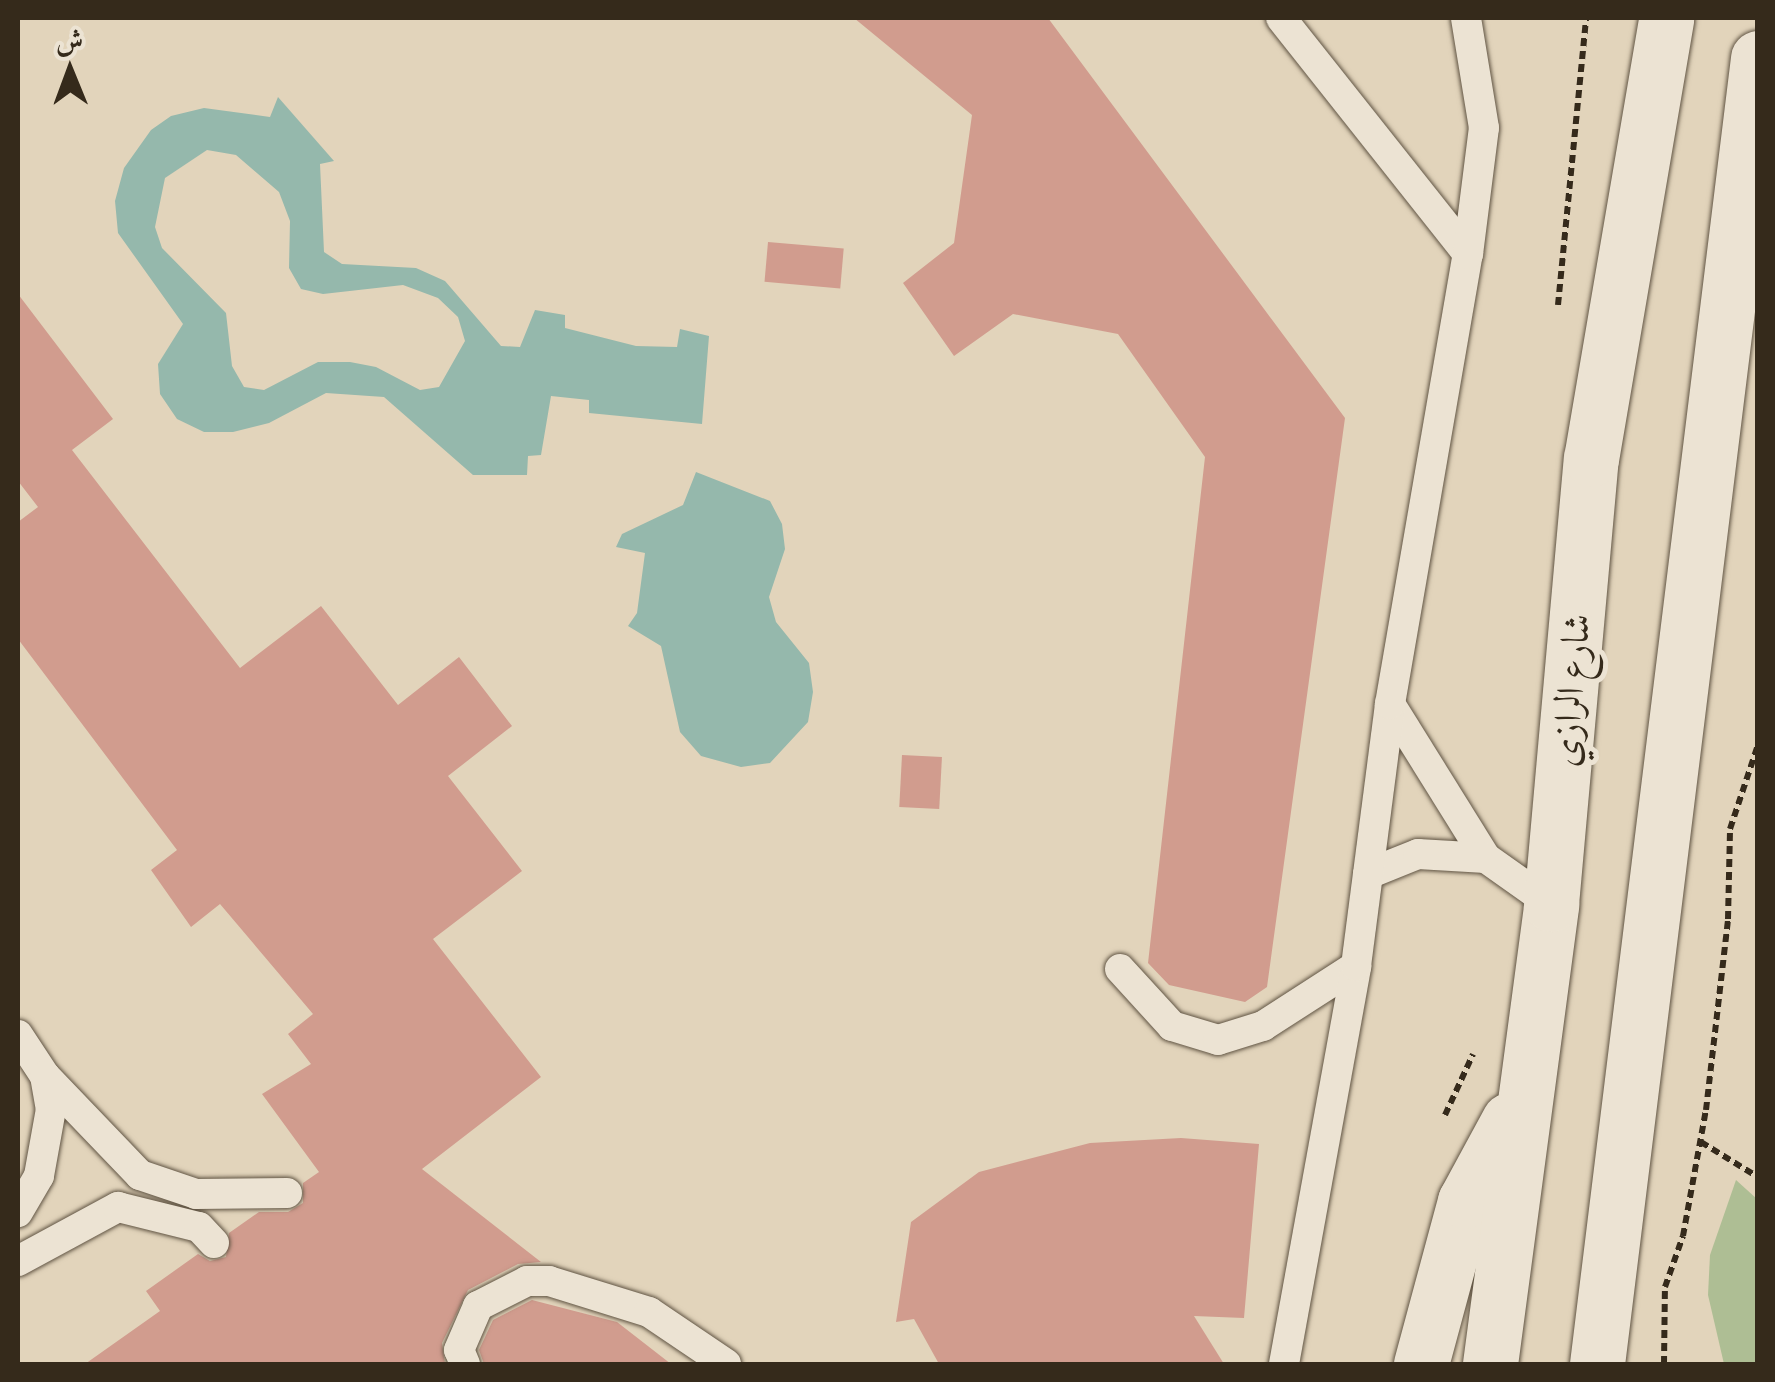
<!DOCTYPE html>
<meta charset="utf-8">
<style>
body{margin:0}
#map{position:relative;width:1775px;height:1382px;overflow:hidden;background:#e2d4bb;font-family:"EB Garamond",Amiri,serif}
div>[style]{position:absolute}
.green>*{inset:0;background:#aebe94}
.water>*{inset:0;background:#95b8ac}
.building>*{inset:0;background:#d19c8e;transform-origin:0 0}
.path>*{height:6px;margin-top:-3px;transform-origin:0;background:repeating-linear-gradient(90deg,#352a1b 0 8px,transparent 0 13px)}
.roads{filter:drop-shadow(0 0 2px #605443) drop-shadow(0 0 2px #605443)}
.service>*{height:30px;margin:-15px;padding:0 15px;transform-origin:15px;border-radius:15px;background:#ece3d3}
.tertiary>*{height:55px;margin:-27.5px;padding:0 27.5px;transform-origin:27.5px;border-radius:27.5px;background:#ece3d3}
span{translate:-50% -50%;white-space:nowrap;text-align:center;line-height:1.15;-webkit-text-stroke:10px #ece3d3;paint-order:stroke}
.street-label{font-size:38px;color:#352a1b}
.frame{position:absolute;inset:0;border:20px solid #352a1b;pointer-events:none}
.north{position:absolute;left:20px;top:20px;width:100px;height:100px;-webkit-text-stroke:8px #ece3d3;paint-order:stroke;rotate:359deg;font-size:28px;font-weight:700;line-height:40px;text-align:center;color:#352a1b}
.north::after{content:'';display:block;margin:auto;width:35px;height:45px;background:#352a1b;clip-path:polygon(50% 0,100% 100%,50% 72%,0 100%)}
</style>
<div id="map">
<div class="green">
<div style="clip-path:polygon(1736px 1180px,1757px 1199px,1757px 1364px,1724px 1364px,1708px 1295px,1710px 1255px)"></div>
</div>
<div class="water">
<div style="clip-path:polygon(evenodd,278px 97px,334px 161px,320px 164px,324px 252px,342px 264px,416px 268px,445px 281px,501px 346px,520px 347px,535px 310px,565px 315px,565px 328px,636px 346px,677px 347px,680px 329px,709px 336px,702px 424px,589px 413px,589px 400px,551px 396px,541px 455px,528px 456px,527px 475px,473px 475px,384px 397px,326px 393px,269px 423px,233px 432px,204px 432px,177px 419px,160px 394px,158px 364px,183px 324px,118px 233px,115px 201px,124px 168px,151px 130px,171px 116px,204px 108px,270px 117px,278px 97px,207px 150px,236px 155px,279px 192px,290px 221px,289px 268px,301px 289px,323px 294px,403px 285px,438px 298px,458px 317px,465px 341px,439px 387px,420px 390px,376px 367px,350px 362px,318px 362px,264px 390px,244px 387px,232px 366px,226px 313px,162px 248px,155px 227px,165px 178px,207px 150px)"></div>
<div style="clip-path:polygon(696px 472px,770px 501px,782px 524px,785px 549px,769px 597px,776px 622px,809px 663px,813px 692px,808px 722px,770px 763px,741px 767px,701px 756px,680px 732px,661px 646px,628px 626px,637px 613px,645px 553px,616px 547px,622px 534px,683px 505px)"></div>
</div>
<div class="building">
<div style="clip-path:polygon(854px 18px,1048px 18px,1345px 418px,1267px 987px,1245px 1002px,1169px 985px,1148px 963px,1205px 457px,1118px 334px,1013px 314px,954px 356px,903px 283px,954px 243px,972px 115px)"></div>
<div style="left:768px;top:242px;width:76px;height:40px;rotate:5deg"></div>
<div style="clip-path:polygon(18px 294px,113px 419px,72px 450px,240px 668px,321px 606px,398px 705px,459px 657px,512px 726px,448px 776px,522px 871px,433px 939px,541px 1077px,422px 1169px,541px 1262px,518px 1264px,468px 1290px,442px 1343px,445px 1364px,85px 1364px,160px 1311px,146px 1291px,198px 1254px,210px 1261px,226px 1257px,229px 1233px,259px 1212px,288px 1212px,303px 1203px,303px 1183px,319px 1172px,262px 1094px,311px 1064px,288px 1034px,313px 1014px,220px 904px,191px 927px,151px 870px,177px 850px,18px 639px,18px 522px,38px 507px,18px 481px)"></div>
<div style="left:902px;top:755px;width:40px;height:52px;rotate:3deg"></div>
<div style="clip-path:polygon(1181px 1138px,1259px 1144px,1244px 1318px,1194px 1316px,1224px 1364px,939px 1364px,914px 1319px,896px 1322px,911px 1222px,979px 1172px,1090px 1143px)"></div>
<div style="clip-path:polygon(532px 1300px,617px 1322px,671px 1364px,484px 1364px,479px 1350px,493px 1320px)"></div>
</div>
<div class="path">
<div style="left:1558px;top:305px;width:288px;rotate:-84.4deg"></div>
<div style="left:1445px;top:1115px;width:67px;rotate:-65.3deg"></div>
<div style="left:1701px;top:1142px;width:67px;rotate:31.6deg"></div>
<div style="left:1664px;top:1364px;width:77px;rotate:-89.3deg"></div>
<div style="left:1665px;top:1287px;width:54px;rotate:-70.6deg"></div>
<div style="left:1683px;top:1236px;width:128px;rotate:-79.7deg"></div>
<div style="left:1706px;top:1110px;width:192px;rotate:-83.4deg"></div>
<div style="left:1728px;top:919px;width:90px;rotate:-88.7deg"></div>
<div style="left:1730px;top:829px;width:89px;rotate:-71.6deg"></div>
</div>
<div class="roads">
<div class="service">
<div style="left:1281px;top:18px;width:301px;rotate:51.6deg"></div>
<div style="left:1390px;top:704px;width:181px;rotate:58.1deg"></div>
<div style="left:1486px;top:858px;width:80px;rotate:35.3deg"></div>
<div style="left:1368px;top:874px;width:54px;rotate:-21.8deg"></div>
<div style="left:1418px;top:854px;width:68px;rotate:3.4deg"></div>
<div style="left:1120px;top:969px;width:77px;rotate:47.6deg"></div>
<div style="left:1172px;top:1026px;width:48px;rotate:16.9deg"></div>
<div style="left:1218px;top:1040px;width:47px;rotate:-17.3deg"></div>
<div style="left:1263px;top:1026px;width:111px;rotate:-32.8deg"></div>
<div style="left:18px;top:1035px;width:49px;rotate:56.6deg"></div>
<div style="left:45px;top:1076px;width:34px;rotate:80deg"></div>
<div style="left:51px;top:1109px;width:68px;rotate:100.2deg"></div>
<div style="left:39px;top:1176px;width:42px;rotate:120.3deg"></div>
<div style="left:45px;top:1076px;width:137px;rotate:46.2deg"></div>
<div style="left:140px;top:1175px;width:59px;rotate:18.7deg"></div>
<div style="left:196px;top:1194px;width:91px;rotate:-0.6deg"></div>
<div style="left:18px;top:1261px;width:114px;rotate:-28.4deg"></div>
<div style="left:118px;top:1207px;width:83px;rotate:13.9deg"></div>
<div style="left:199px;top:1227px;width:22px;rotate:47deg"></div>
<div style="left:465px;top:1364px;width:15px;rotate:-113deg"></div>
<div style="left:459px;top:1350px;width:48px;rotate:-66.6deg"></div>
<div style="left:478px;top:1306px;width:55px;rotate:-27deg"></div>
<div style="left:527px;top:1281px;width:22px"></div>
<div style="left:549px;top:1281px;width:105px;rotate:17.2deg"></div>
<div style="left:649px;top:1312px;width:93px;rotate:34deg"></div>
<div style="left:1284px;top:1364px;width:404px;rotate:-79.7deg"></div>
<div style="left:1356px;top:966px;width:264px;rotate:-82.6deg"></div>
<div style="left:1390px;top:704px;width:457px;rotate:-80.2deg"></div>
<div style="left:1468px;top:254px;width:127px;rotate:-82.8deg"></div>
<div style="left:1484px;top:128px;width:111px;rotate:-99.3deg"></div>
</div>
<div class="tertiary">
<div style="left:1421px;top:1364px;width:169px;rotate:-74.9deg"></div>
<div style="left:1465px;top:1201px;width:92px;rotate:-61.5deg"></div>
<div style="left:1490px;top:1364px;width:464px;rotate:-82.4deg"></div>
<div style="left:1551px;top:904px;width:447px;rotate:-84.9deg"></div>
<div style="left:1591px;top:459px;width:447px;rotate:-80.3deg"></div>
<div style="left:1597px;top:1364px;width:1316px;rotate:-82.97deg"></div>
</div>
</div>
<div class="street-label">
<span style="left:1570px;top:690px;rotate:-85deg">شارع الرازي</span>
</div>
<div class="frame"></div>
<div class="north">ش</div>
</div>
